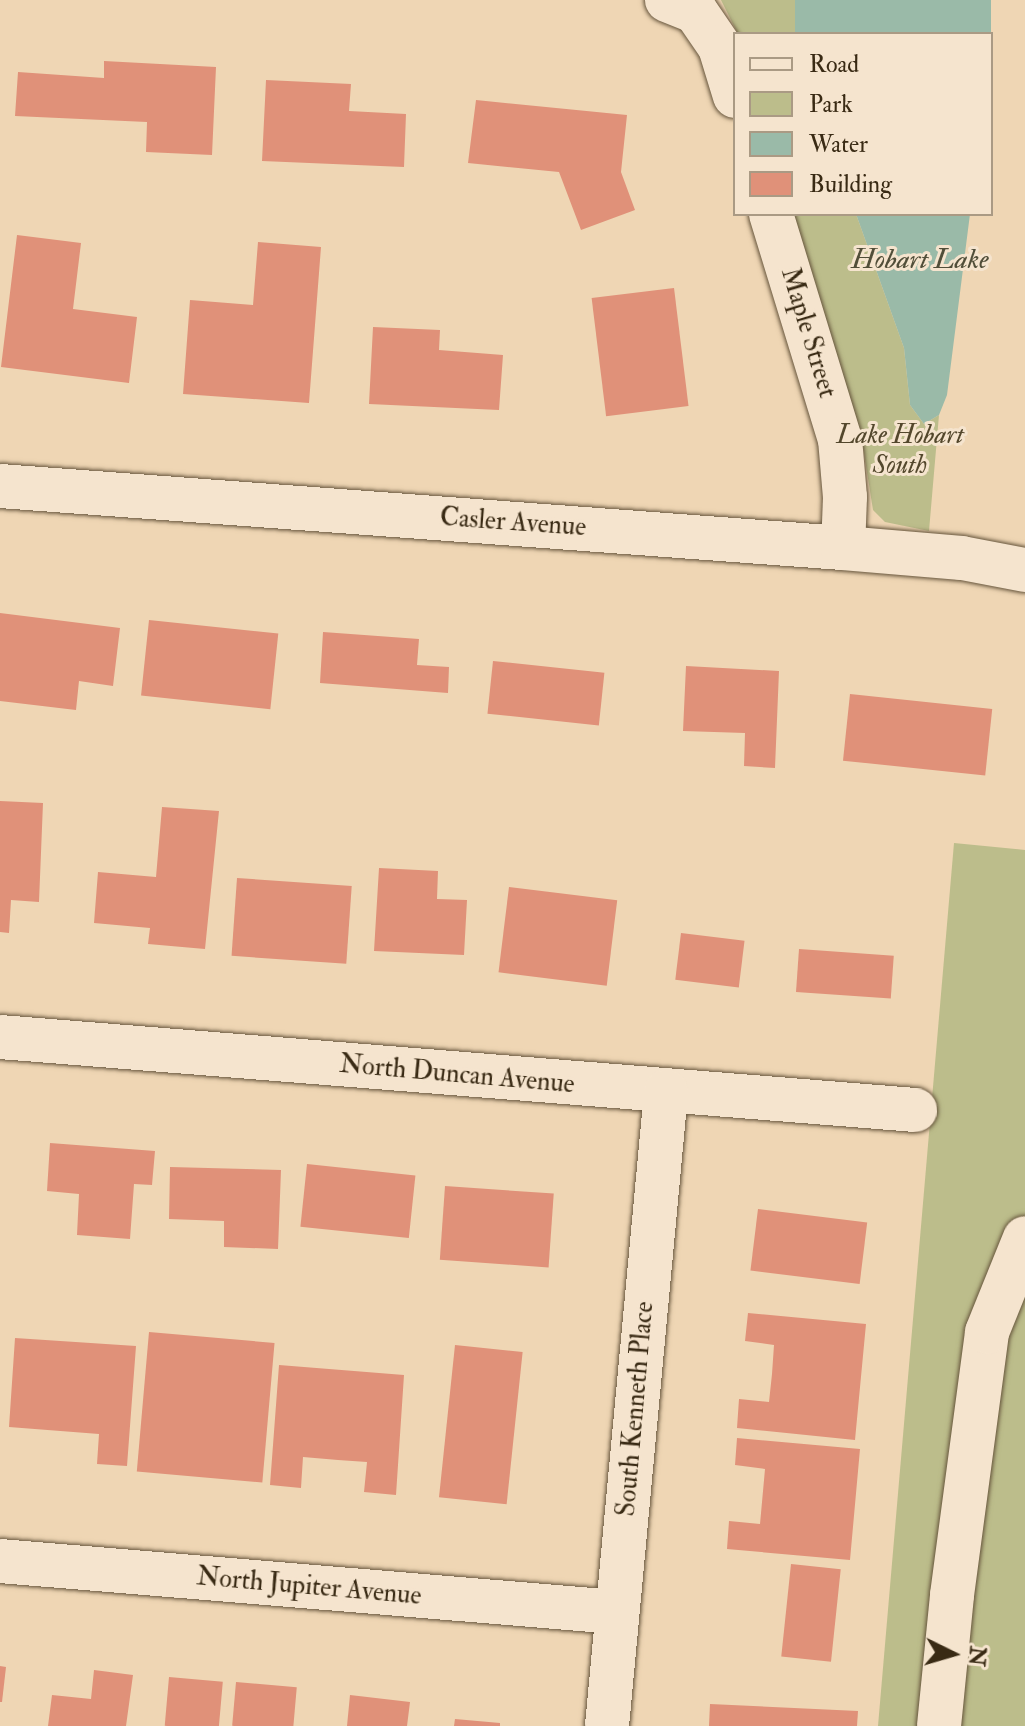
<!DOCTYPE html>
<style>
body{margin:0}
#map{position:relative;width:1025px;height:1726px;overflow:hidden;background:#efd6b4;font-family:"IM FELL Double Pica",serif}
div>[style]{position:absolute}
.green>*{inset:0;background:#bcbd8b}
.water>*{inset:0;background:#9abaa8;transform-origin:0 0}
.building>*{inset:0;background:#e09179;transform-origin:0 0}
.roads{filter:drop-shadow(0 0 2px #66553c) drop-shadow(0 0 2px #66553c)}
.minor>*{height:44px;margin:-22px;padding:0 22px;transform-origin:22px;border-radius:22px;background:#f5e4ce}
span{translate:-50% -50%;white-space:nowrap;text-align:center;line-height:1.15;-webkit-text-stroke:6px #f5e4ce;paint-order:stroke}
.street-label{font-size:26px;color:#392a14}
.park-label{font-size:26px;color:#53472c;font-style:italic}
.water-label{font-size:28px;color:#514e39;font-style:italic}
.legend{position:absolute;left:733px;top:32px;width:260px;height:184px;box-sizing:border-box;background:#f5e4ce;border:2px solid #aa9a84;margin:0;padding:10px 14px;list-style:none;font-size:24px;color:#392a14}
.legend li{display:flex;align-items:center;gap:16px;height:40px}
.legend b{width:40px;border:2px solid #aa9a84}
.north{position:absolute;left:913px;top:1614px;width:80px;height:80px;-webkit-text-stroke:6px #f5e4ce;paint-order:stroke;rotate:95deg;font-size:22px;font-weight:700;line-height:32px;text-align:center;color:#392a14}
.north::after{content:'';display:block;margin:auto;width:28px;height:36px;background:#392a14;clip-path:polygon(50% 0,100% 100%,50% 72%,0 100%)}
</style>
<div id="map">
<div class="green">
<div style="clip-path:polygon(721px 0,795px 0,799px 34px,738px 34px)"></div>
<div style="clip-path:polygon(793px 214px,856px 214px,904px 348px,910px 405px,924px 424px,939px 415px,929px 531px,885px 522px,873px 510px,861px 434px)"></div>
<div style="clip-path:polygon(954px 843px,1025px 850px,1025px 1726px,878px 1726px)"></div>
</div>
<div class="water">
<div style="left:795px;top:0;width:196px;height:34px"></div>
<div style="clip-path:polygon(856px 214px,970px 214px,947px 395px,939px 415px,924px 424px,910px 405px,904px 348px)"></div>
</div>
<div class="building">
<div style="clip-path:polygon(104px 61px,216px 67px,212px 155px,146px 152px,147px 122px,15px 116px,18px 72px,104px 78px)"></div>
<div style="clip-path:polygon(266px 80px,351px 84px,349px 111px,406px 114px,404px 167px,262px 161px)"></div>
<div style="clip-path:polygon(476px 100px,627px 115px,621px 172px,635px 210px,581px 230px,559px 172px,468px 163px)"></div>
<div style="clip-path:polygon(17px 235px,81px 243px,73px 309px,137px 317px,129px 383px,1px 367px)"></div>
<div style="clip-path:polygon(258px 242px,321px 247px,309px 403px,183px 394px,190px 300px,253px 305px)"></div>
<div style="left:674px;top:288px;width:119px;height:83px;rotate:83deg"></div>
<div style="clip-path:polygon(373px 327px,440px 330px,439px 350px,503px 355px,499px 410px,369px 404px)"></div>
<div style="clip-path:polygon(0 613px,120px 628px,113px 686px,79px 681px,76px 710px,0 701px)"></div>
<div style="left:149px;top:620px;width:130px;height:76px;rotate:6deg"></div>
<div style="clip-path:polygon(323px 632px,419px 639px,417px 665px,449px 667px,448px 693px,320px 683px)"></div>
<div style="left:493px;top:661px;width:112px;height:53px;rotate:6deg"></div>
<div style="clip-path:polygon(686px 666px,779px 671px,775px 768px,744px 766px,745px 733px,683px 731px)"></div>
<div style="left:850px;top:694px;width:143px;height:67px;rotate:6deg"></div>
<div style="clip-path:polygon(0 801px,43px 803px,39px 902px,11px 900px,9px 933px,0 932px)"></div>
<div style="clip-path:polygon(162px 807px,219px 811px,205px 949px,148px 944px,150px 928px,94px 923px,98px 872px,156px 877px)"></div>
<div style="clip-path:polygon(379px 868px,438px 871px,437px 899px,467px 900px,464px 955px,374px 951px)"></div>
<div style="left:237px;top:878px;width:115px;height:78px;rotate:4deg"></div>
<div style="left:509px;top:887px;width:109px;height:86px;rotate:7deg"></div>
<div style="left:681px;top:933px;width:64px;height:47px;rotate:7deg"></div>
<div style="left:799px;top:949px;width:95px;height:43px;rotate:4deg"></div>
<div style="clip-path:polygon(50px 1143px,155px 1151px,152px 1185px,134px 1184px,130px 1239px,77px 1235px,79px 1194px,47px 1191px)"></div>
<div style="left:307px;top:1164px;width:109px;height:63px;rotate:6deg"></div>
<div style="clip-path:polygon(170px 1167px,281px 1170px,278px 1249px,224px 1247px,224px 1221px,169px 1219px)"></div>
<div style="left:445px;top:1186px;width:109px;height:74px;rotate:4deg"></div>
<div style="left:758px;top:1209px;width:110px;height:62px;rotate:7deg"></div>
<div style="clip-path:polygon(748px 1313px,866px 1324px,855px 1440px,737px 1428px,739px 1399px,769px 1402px,772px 1374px,774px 1345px,745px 1341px)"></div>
<div style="left:149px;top:1332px;width:126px;height:140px;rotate:5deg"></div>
<div style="clip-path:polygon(15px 1338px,136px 1346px,127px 1466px,97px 1464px,99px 1434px,9px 1427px)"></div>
<div style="left:455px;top:1345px;width:68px;height:153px;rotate:6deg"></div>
<div style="clip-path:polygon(279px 1365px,404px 1375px,396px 1495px,364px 1492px,367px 1462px,338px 1460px,303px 1457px,301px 1488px,270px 1485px)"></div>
<div style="clip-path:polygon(737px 1438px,860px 1449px,850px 1560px,727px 1549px,729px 1521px,760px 1524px,765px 1469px,735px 1465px)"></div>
<div style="left:791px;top:1564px;width:50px;height:93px;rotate:6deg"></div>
<div style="clip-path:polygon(0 1666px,6px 1667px,2px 1702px,0 1702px)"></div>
<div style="clip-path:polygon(94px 1670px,133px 1675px,126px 1726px,48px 1726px,52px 1695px,91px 1699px)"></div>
<div style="left:169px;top:1677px;width:54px;height:49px;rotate:5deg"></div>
<div style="left:236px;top:1682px;width:61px;height:44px;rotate:5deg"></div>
<div style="clip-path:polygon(350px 1695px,410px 1702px,407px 1726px,347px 1726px)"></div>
<div style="clip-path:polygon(710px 1704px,858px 1711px,857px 1726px,709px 1726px)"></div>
<div style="clip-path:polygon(455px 1719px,500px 1723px,500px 1726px,454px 1726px)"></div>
</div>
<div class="roads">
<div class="minor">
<div style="left:667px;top:0;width:31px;rotate:22deg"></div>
<div style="left:696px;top:12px;width:42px;rotate:55.6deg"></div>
<div style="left:720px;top:47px;width:51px;rotate:73deg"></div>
<div style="left:771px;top:214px;width:235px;rotate:73deg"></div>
<div style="left:840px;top:439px;width:58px;rotate:85.1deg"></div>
<div style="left:845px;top:497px;width:51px;rotate:92.2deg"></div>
<div style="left:0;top:486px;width:845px;rotate:4.21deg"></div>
<div style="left:843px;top:548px;width:119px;rotate:4.8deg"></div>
<div style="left:962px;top:558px;width:64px;rotate:10.8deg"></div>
<div style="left:0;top:1037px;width:918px;rotate:4.56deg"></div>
<div style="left:0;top:1561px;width:619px;rotate:4.73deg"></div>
<div style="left:607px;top:1726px;width:637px;rotate:-84.68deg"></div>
<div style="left:939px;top:1726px;width:132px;rotate:-84.3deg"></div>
<div style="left:952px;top:1595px;width:265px;rotate:-82.4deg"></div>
<div style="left:987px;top:1332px;width:101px;rotate:-68deg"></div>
</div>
</div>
<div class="street-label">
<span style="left:808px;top:333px;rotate:73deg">Maple Street</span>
<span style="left:513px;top:523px;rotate:4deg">Casler Avenue</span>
<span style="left:457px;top:1075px;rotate:5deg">North Duncan Avenue</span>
<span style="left:636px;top:1409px;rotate:-85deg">South Kenneth Place</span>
<span style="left:309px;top:1587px;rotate:5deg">North Jupiter Avenue</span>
</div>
<div class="park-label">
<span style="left:900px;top:451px">Lake Hobart<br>South</span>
</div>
<div class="water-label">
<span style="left:920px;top:260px">Hobart Lake</span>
</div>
<ul class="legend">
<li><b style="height:10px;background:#f5e4ce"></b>Road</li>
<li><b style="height:22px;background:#bcbd8b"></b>Park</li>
<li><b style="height:22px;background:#9abaa8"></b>Water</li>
<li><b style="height:22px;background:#e09179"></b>Building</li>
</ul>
<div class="north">N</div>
</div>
